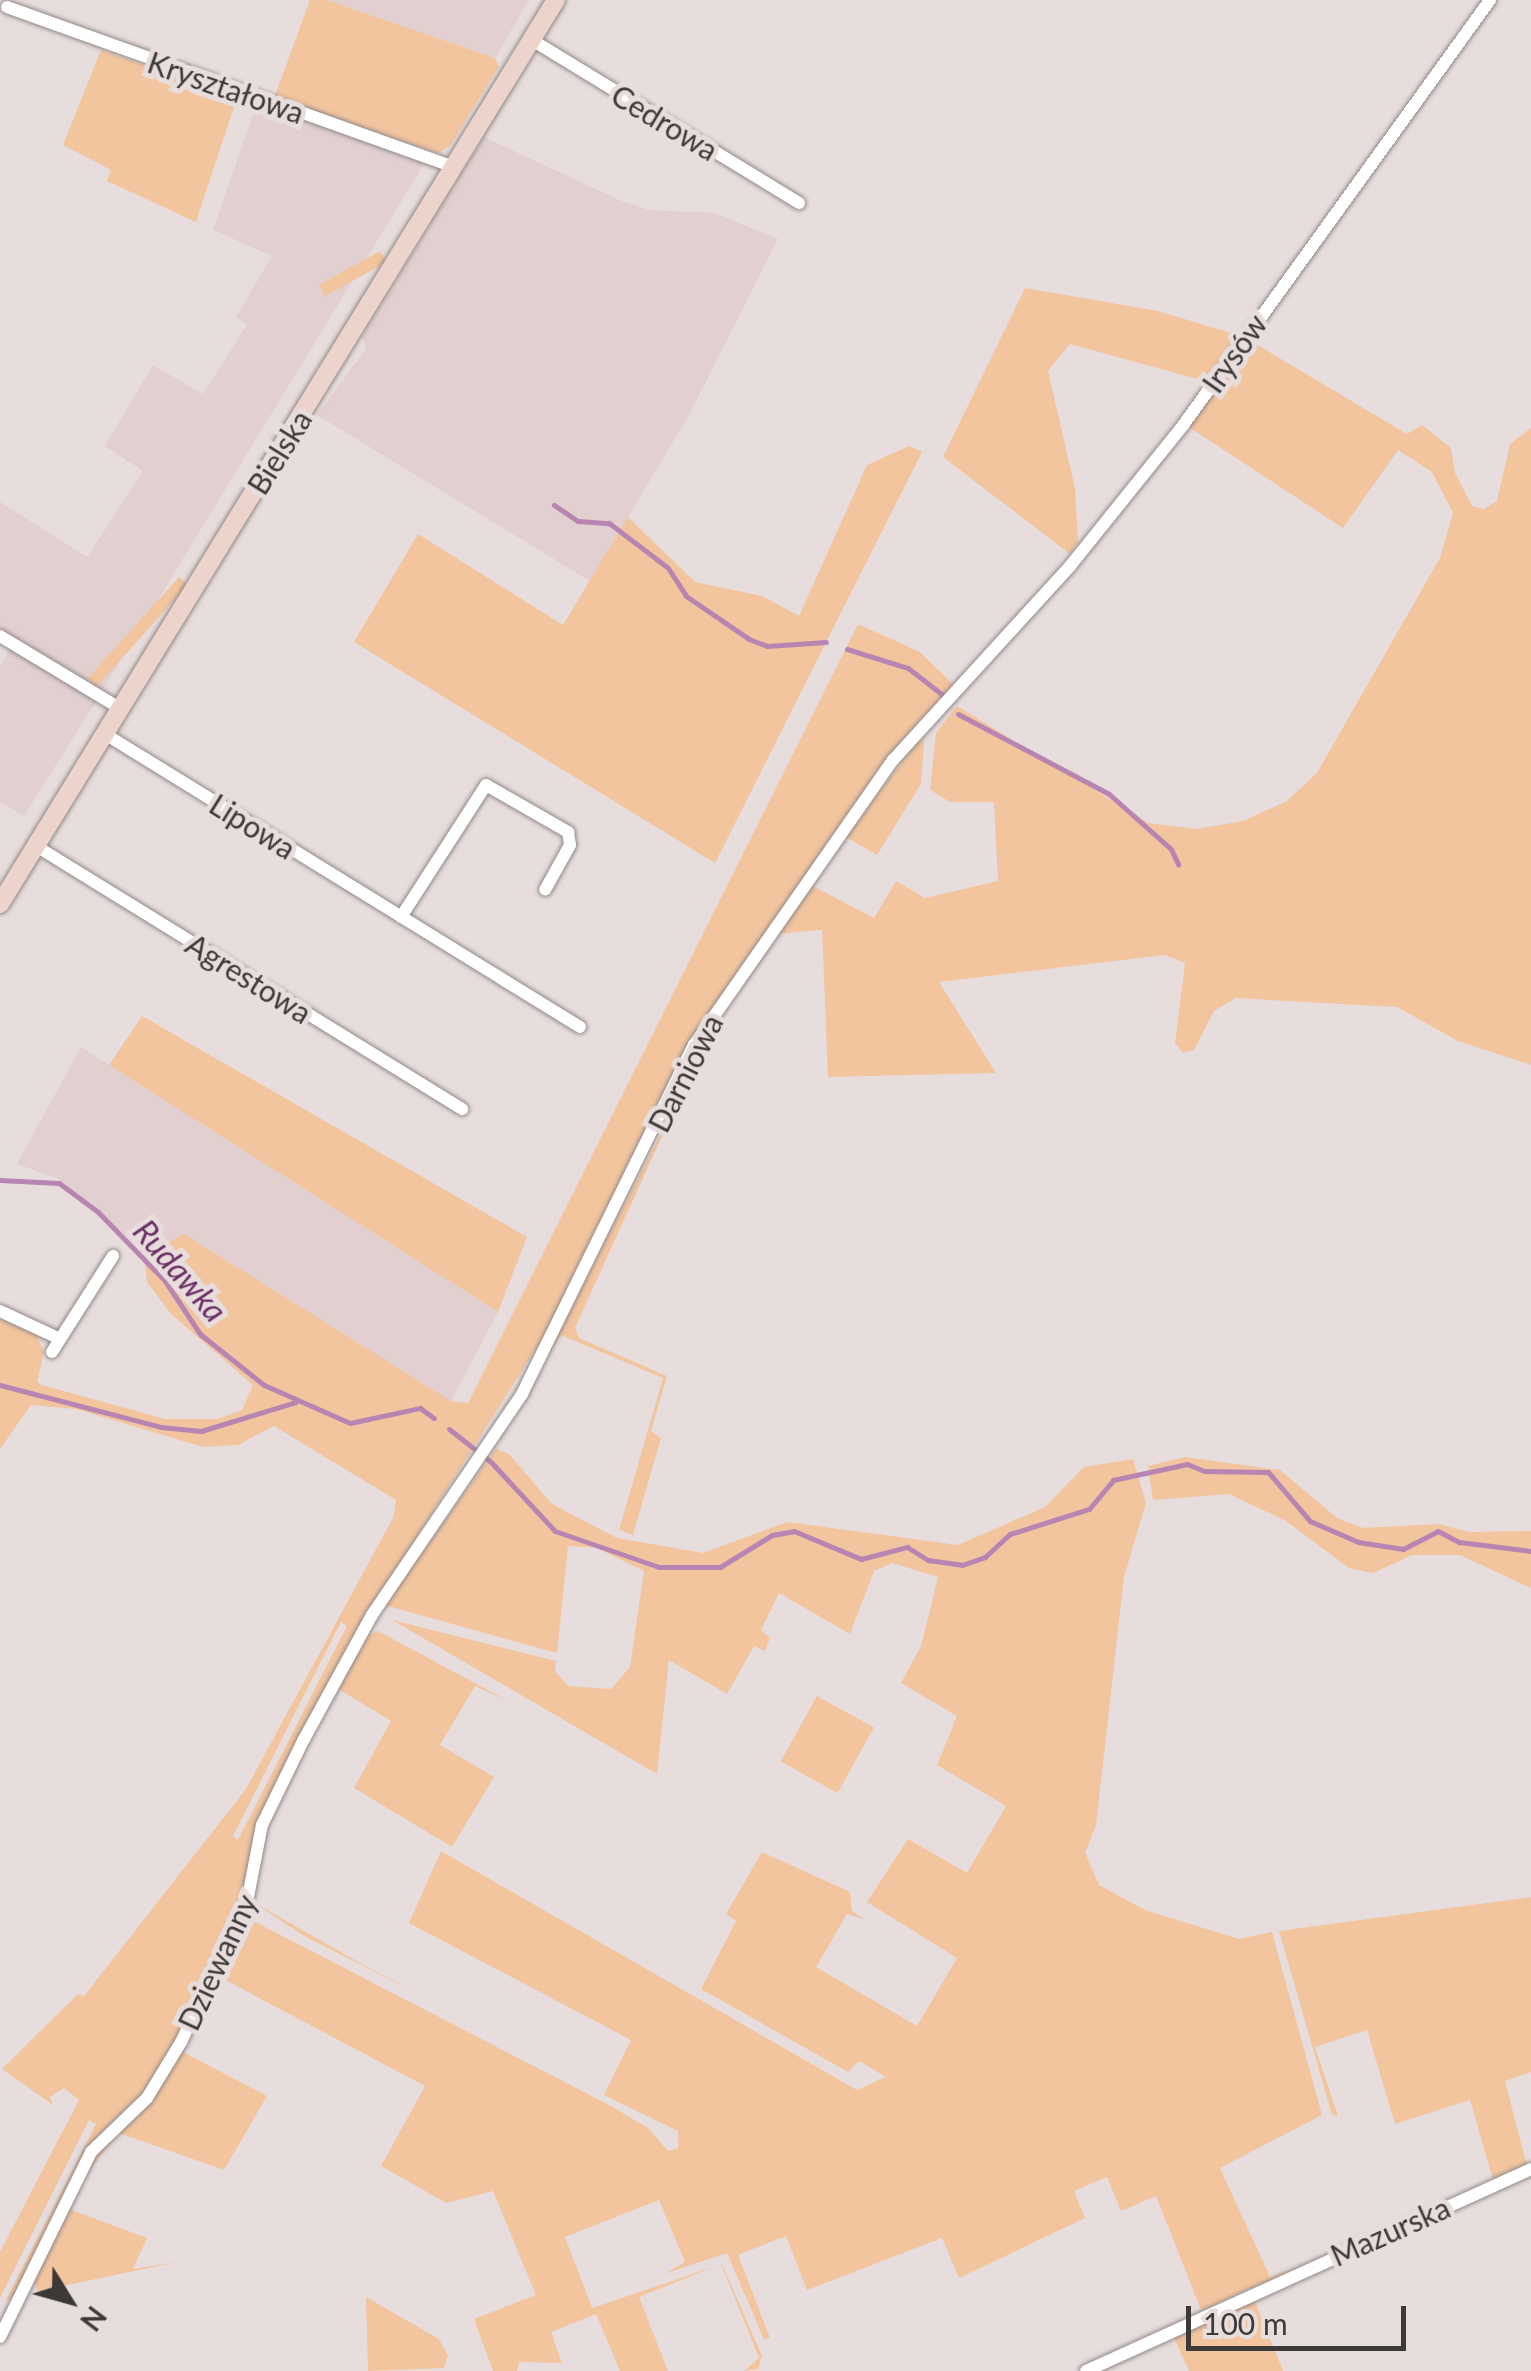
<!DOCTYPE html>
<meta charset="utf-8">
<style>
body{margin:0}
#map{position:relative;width:1531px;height:2371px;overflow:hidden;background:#e7dddd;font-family:Lato,sans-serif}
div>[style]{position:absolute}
.built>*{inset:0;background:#e2cfcf}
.green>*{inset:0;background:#f2c59f;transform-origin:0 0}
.stream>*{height:5px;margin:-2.5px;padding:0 2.5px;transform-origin:2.5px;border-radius:2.5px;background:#b885b2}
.roads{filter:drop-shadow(0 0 2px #918888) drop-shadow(0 0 2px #918888)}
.minor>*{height:12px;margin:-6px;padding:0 6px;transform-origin:6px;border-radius:6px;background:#fff}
.secondary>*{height:18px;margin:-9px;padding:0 9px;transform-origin:9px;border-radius:9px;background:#ecd4cc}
span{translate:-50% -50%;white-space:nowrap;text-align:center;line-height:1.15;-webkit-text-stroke:10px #e7dddd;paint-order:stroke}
.street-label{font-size:30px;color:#3d3939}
.water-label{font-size:32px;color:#6c2e66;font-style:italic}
.north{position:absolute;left:20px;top:2251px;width:100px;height:100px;-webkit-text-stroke:8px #e7dddd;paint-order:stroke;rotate:127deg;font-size:28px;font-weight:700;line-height:40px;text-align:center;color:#3d3939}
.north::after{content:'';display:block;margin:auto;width:35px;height:45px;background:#3d3939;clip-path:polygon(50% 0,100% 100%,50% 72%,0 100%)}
.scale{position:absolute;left:1186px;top:2306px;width:220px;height:45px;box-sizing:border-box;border:5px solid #3d3939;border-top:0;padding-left:12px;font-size:30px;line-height:35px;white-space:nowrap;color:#3d3939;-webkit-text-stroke:8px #e7dddd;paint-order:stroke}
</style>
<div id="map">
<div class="built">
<div style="clip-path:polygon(327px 0,529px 0,495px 58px)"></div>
<div style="clip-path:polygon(257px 103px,424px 164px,102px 691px,0 631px,0 502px,87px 557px,143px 471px,105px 446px,153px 365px,203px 394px,247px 325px,236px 317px,272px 256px,213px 230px)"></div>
<div style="clip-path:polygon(484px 137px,619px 200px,649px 210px,714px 213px,778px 239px,690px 413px,590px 581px,317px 415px,366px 349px,362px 337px)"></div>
<div style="clip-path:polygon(11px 647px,97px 700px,24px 816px,0 802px,0 666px)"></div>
<div style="clip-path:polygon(81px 1047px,498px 1312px,451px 1401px,184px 1234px,156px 1249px,133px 1242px,59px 1179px,17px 1164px)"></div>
</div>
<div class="green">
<div style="clip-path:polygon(310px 0,327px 0,495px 58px,499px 66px,450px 146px,438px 153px,274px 98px)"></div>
<div style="clip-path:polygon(101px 50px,237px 98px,196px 222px,107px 181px,111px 170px,63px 145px)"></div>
<div style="left:380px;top:251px;width:13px;height:70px;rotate:61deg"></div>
<div style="clip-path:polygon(1025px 288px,1158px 311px,1244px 337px,1407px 434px,1422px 425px,1451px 448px,1455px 473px,1472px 506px,1484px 509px,1497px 501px,1510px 444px,1531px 428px,1531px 1065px,1458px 1041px,1397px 1007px,1236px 998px,1214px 1011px,1194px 1050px,1183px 1053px,1175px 1043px,1185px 963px,1165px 955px,939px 982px,996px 1073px,828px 1077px,822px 930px,776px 934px,811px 885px,874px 918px,896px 881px,925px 898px,998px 881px,994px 802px,950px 802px,930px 790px,936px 733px,957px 706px,1149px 823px,1196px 829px,1243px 821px,1287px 801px,1317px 773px,1440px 558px,1453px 513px,1432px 472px,1398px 450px,1343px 528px,1184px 424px,1212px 383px,1070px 344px,1048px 371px,1075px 488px,1078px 541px,1070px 554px,943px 457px)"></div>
<div style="clip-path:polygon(909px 446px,922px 452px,715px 863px,354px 642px,418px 534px,563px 625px,628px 517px,695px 582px,762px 596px,799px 616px,867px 465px)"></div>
<div style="left:179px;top:577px;width:12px;height:137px;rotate:42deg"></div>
<div style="clip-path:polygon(evenodd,858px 624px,920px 652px,955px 686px,899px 746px,690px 1043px,544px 1336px,368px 1613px,257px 1826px,241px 1907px,176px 2041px,144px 2094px,90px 2146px,15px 2298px,6px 2300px,96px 2124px,89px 2120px,0 2298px,0 2252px,79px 2100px,64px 2088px,50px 2097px,53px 2105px,2px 2069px,78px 1994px,84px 1996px,246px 1789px,394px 1516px,396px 1500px,274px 1426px,238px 1445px,203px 1447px,76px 1409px,31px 1405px,0 1449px,0 1314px,35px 1332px,44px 1352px,37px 1382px,42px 1385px,165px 1419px,218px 1419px,242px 1410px,253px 1385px,171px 1314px,147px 1282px,145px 1265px,156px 1249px,184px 1234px,451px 1401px,468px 1403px,858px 624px,341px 1622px,347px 1626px,238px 1840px,233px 1836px,341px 1622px)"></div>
<div style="clip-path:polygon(919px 739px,924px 742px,921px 784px,877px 855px,846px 837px)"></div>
<div style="clip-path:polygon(142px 1016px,527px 1237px,498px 1312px,109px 1065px)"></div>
<div style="clip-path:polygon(678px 1101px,575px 1328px,579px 1338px,667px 1376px,651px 1431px,661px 1438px,633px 1535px,619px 1530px,663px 1378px,561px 1335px,541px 1366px)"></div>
<div style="clip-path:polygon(496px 1449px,509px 1454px,552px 1504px,617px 1538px,703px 1553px,787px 1522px,958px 1545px,1045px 1507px,1084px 1467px,1133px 1459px,1146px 1503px,1124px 1577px,1096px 1825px,1085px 1853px,1099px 1885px,1145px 1910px,1239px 1939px,1272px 1932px,1322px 2115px,1220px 2168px,1270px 2277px,1298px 2267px,1180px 2320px,1201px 2310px,1156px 2196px,1121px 2211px,1107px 2177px,1074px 2191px,1085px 2218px,959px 2278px,942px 2238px,807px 2290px,786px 2236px,738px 2255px,770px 2338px,764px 2339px,727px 2253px,664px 2274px,685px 2262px,659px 2200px,565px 2237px,592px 2308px,722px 2264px,762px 2356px,758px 2369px,744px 2371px,759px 2358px,721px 2264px,639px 2297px,668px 2371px,620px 2371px,596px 2314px,551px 2332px,562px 2363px,519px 2362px,517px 2371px,493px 2371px,474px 2319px,536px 2295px,493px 2191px,446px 2203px,381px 2166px,425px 2086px,218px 1976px,246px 1917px,611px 2106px,648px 2128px,668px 2151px,678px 2148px,678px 2131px,604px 2095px,631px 2040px,409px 1923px,441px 1851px,857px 2090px,886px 2077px,859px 2061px,848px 2072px,701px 1989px,736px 1921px,726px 1914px,762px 1852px,850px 1892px,852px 1911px,864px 1919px,847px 1914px,816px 1967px,917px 2026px,957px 1958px,867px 1902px,908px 1839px,967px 1873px,1006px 1806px,937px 1765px,957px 1716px,901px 1683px,921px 1646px,938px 1577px,892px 1563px,874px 1571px,850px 1634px,779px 1593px,761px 1630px,770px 1638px,765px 1651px,754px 1646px,727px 1694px,669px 1660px,657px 1774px,392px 1620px,556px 1661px,555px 1671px,568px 1686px,611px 1689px,630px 1667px,644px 1571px,597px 1548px,568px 1546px,557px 1653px,384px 1605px)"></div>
<div style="clip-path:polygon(1185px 1457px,1280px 1470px,1337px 1518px,1363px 1528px,1439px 1524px,1469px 1532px,1531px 1531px,1531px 1588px,1460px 1555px,1412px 1555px,1373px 1573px,1349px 1568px,1286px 1521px,1229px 1494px,1153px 1500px,1148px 1466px)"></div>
<div style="clip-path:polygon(378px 1631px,510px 1702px,475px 1686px,440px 1745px,494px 1777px,452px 1847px,354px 1788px,391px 1721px,335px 1687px,365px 1637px)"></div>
<div style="left:817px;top:1696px;width:65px;height:75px;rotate:29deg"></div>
<div style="clip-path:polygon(1531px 1897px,1531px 2072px,1505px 2081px,1527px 2166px,1493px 2180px,1470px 2100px,1395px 2124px,1367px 2030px,1315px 2047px,1338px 2116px,1332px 2115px,1279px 1931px)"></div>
<div style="clip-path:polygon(253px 1902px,360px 1963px,421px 1995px,304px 1936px)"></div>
<div style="clip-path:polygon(181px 2051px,267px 2096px,224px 2170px,119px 2133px,87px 2173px,95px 2153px)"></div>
<div style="clip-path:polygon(69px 2209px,147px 2238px,133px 2269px,178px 2262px,38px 2291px,34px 2283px)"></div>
<div style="clip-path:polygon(366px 2297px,439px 2339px,448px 2356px,444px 2368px,368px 2371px)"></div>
<div style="clip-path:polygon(1254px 2299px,1283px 2371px,1189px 2371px,1174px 2338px)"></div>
</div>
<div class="stream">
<div style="left:554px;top:505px;width:29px;rotate:34deg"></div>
<div style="left:578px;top:521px;width:31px;rotate:4deg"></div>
<div style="left:609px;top:523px;width:74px;rotate:37.3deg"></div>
<div style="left:668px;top:568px;width:33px;rotate:57deg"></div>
<div style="left:686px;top:596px;width:76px;rotate:34.3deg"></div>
<div style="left:749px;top:639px;width:19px;rotate:21deg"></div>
<div style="left:767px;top:646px;width:59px;rotate:-3.9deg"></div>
<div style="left:847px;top:649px;width:64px;rotate:17.3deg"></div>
<div style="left:908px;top:668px;width:46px;rotate:37.9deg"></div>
<div style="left:958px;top:714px;width:171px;rotate:27.9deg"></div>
<div style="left:1109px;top:794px;width:83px;rotate:41.6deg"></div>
<div style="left:1171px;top:849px;width:17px;rotate:65deg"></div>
<div style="left:0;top:1180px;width:59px;rotate:2.9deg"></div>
<div style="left:59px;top:1183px;width:49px;rotate:36.6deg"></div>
<div style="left:98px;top:1212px;width:96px;rotate:45.8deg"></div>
<div style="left:165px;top:1281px;width:64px;rotate:56.6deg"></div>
<div style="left:200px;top:1334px;width:82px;rotate:38.6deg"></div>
<div style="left:264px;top:1385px;width:94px;rotate:23.8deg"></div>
<div style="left:350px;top:1423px;width:72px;rotate:-12.1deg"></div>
<div style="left:420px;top:1408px;width:17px;rotate:36deg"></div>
<div style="left:0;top:1385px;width:166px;rotate:14.6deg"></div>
<div style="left:161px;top:1427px;width:40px;rotate:5.7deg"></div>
<div style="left:201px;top:1431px;width:99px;rotate:-17deg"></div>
<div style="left:449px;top:1429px;width:53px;rotate:38.2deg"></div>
<div style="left:491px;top:1462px;width:94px;rotate:47.2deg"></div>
<div style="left:555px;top:1531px;width:110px;rotate:19.1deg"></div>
<div style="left:659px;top:1567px;width:61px"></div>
<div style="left:720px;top:1567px;width:61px;rotate:-31.6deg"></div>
<div style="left:772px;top:1535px;width:22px;rotate:-10deg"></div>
<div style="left:794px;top:1531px;width:73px;rotate:22.7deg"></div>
<div style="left:861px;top:1559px;width:48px;rotate:-14.6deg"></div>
<div style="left:907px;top:1547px;width:25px;rotate:32deg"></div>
<div style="left:928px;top:1560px;width:34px;rotate:8deg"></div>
<div style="left:962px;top:1565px;width:24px;rotate:-19deg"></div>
<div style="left:985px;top:1557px;width:34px;rotate:-43deg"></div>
<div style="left:1010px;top:1534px;width:83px;rotate:-17.6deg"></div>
<div style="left:1089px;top:1509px;width:38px;rotate:-50deg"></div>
<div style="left:1113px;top:1480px;width:76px;rotate:-12.2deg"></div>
<div style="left:1187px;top:1464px;width:18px;rotate:22deg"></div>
<div style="left:1204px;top:1471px;width:64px;rotate:0.9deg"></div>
<div style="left:1268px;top:1472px;width:65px;rotate:49.4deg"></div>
<div style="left:1310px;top:1521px;width:52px;rotate:23.6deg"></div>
<div style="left:1358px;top:1542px;width:46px;rotate:8.8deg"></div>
<div style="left:1403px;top:1549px;width:39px;rotate:-27deg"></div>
<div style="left:1438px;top:1531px;width:24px;rotate:28deg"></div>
<div style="left:1459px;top:1542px;width:73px;rotate:7.1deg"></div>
</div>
<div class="roads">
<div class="minor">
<div style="left:7px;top:7px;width:475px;rotate:19.7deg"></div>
<div style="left:532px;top:40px;width:313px;rotate:31.4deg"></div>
<div style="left:0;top:636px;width:141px;rotate:31.1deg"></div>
<div style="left:105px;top:734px;width:558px;rotate:31.67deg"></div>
<div style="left:36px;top:846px;width:501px;rotate:31.69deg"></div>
<div style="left:401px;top:917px;width:157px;rotate:-57.2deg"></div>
<div style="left:486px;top:785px;width:95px;rotate:29.8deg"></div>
<div style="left:568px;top:832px;width:13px;rotate:81deg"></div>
<div style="left:570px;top:845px;width:51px;rotate:119.1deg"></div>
<div style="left:0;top:1311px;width:62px;rotate:24.9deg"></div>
<div style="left:52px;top:1352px;width:114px;rotate:-57.6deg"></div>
<div style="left:0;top:2337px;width:206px;rotate:-63.8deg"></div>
<div style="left:91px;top:2152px;width:78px;rotate:-44deg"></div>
<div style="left:147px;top:2098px;width:66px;rotate:-58.7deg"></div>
<div style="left:181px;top:2042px;width:150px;rotate:-64.3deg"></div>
<div style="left:246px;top:1907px;width:84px;rotate:-79deg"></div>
<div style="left:262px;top:1825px;width:96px;rotate:-64deg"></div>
<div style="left:304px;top:1739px;width:141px;rotate:-61.3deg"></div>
<div style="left:372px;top:1615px;width:267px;rotate:-55.8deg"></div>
<div style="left:522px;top:1394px;width:389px;rotate:-63.8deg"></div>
<div style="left:694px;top:1045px;width:348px;rotate:-55.1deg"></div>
<div style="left:893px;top:760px;width:263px;rotate:-47.6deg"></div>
<div style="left:1070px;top:566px;width:182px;rotate:-51.2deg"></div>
<div style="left:1184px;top:424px;width:523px;rotate:-54.18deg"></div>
<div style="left:1086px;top:2371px;width:489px;rotate:-24.4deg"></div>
</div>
<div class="secondary">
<div style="left:0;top:904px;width:1061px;rotate:-58.41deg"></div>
</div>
</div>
<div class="street-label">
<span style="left:226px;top:87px;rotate:19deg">Kryształowa</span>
<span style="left:665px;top:122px;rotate:31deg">Cedrowa</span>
<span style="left:1234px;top:353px;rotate:-55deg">Irysów</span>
<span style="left:279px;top:452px;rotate:-58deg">Bielska</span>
<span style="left:253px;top:826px;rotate:32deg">Lipowa</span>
<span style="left:249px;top:978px;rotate:32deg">Agrestowa</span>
<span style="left:685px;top:1073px;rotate:-63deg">Darniowa</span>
<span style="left:217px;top:1962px;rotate:-65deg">Dziewanny</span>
<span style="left:1390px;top:2231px;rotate:-24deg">Mazurska</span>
</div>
<div class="water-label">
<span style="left:180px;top:1271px;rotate:49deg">Rudawka</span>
</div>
<div class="north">N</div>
<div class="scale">100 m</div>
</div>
